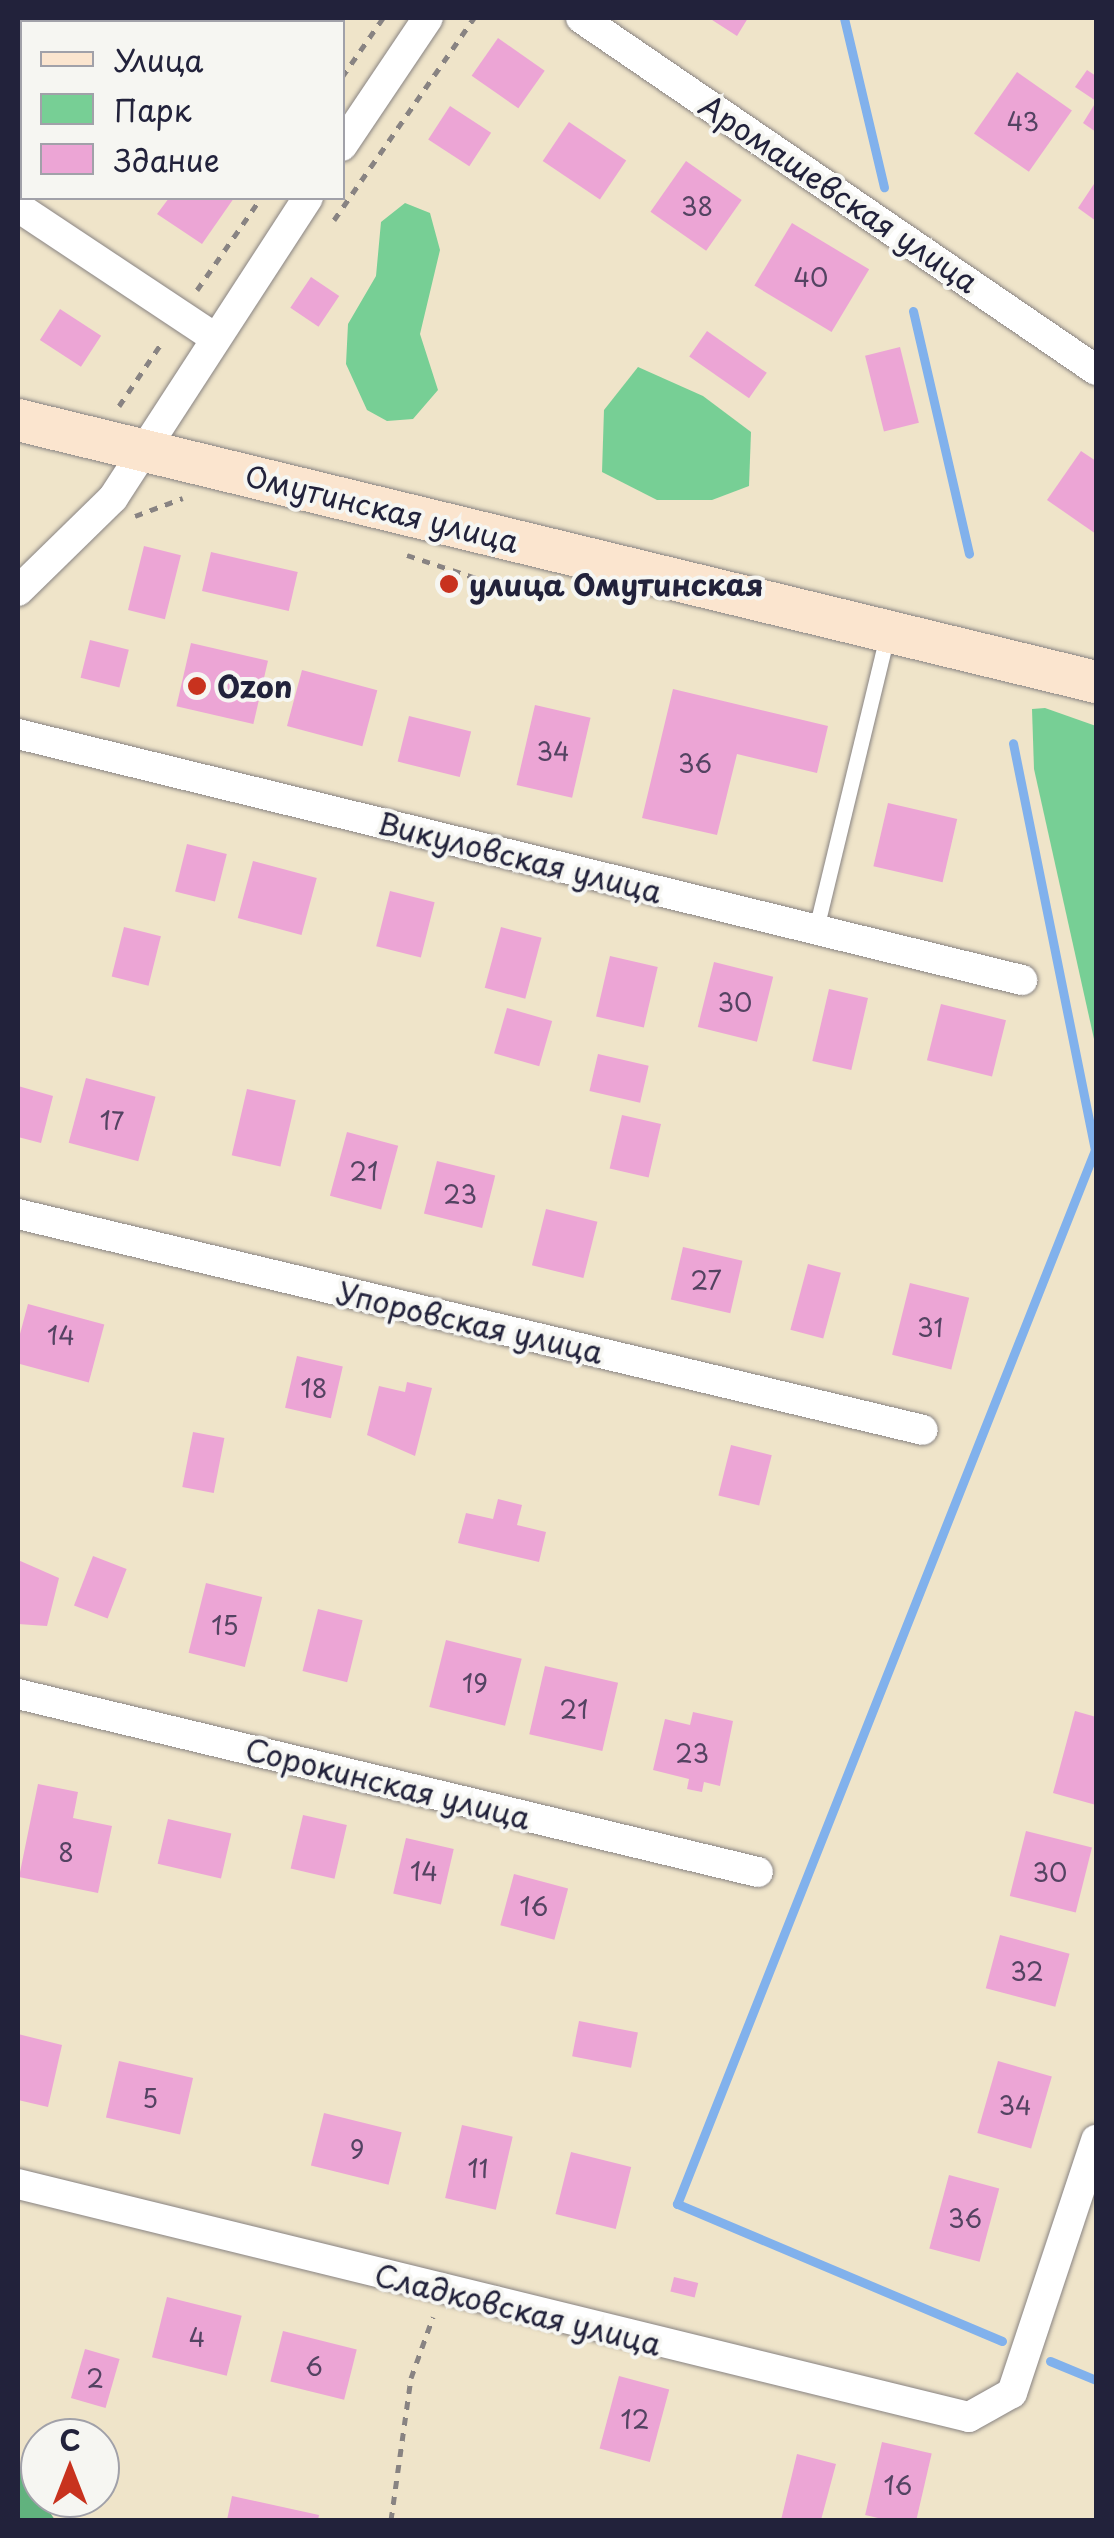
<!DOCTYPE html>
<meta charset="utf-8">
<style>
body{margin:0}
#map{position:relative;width:1114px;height:2538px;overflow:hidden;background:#efe4c9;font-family:"Playpen Sans",sans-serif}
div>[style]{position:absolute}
.green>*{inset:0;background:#77cf95}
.forest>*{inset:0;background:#61b27e}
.stream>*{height:9px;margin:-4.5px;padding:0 4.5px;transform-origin:4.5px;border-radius:4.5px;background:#81b1ec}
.building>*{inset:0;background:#eca5d5;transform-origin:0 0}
.path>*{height:5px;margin-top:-2.5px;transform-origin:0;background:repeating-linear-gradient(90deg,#888382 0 8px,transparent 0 16px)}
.roads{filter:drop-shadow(0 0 2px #888382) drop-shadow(0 0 2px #888382)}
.lane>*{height:15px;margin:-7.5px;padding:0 7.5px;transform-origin:7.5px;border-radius:7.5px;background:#fff}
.street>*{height:30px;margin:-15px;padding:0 15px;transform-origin:15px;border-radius:15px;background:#fff}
.secondary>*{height:42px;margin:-21px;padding:0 21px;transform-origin:21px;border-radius:21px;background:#fbe5cf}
.dots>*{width:28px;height:28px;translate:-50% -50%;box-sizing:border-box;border:5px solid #f6f6f2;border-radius:50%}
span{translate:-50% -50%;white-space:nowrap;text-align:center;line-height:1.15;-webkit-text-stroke:8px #f6f6f2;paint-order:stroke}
.number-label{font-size:25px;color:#544362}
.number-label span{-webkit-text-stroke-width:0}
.street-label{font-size:30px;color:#22223b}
.poi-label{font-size:30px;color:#22223b;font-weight:700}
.left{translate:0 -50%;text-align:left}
.frame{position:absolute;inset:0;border:20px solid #22223b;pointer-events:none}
.legend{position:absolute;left:20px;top:20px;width:325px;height:180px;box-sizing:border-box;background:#f6f6f2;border:2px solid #a1a1a9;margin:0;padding:12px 18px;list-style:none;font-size:30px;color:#22223b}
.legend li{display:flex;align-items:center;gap:20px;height:50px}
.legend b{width:50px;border:2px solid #a1a1a9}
.north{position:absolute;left:20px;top:2418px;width:100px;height:100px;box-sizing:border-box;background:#f6f6f2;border:2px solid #a1a1a9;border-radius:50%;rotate:0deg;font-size:28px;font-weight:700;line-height:40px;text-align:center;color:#22223b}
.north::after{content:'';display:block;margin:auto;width:35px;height:45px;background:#c8321e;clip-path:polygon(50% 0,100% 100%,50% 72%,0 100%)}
</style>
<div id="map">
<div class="green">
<div style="clip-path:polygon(405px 203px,430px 213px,440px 250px,420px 334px,438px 390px,413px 419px,387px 421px,367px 410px,346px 364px,348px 324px,376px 276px,381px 222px)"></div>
<div style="clip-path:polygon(638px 367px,703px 396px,751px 432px,749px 486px,712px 500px,657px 500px,602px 472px,604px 410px)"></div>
<div style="clip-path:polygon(1045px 708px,1096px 726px,1096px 1048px,1034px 769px,1032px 709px)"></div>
</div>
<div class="forest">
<div style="clip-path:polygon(18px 2465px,55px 2520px,18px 2520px)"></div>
</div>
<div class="stream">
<div style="left:844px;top:18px;width:174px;rotate:76.7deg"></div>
<div style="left:913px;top:311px;width:249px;rotate:77deg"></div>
<div style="left:1002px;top:2341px;width:353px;rotate:-157.1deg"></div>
<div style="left:677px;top:2204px;width:1134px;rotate:-68.37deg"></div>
<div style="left:1095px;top:1150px;width:415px;rotate:-101.4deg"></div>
<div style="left:1050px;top:2361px;width:50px;rotate:22.4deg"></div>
</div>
<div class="building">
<div style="clip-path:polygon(18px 18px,50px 22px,22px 22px,18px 81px)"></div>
<div style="clip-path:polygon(709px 18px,748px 18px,737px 36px)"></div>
<div style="left:498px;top:38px;width:57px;height:46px;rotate:35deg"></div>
<div style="clip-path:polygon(1087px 70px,1096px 76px,1096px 101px,1075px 87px)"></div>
<div style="left:1017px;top:72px;width:67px;height:75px;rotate:35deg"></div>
<div style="clip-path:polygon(1096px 102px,1096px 132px,1083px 123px)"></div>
<div style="left:450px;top:106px;width:49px;height:40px;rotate:33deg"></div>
<div style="left:569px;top:122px;width:69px;height:47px;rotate:34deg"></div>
<div style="left:686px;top:161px;width:68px;height:62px;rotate:35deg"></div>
<div style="clip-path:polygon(1096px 181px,1096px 221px,1078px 208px)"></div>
<div style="clip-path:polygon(169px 198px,234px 198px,202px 244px,157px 214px)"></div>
<div style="left:792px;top:223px;width:90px;height:73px;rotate:31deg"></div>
<div style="left:311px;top:277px;width:34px;height:37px;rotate:34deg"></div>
<div style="left:60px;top:309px;width:49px;height:37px;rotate:33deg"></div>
<div style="left:707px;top:331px;width:73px;height:31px;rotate:35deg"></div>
<div style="left:900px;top:347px;width:78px;height:36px;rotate:76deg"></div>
<div style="clip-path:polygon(1081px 451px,1096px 461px,1096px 534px,1047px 500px)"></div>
<div style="left:144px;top:546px;width:38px;height:66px;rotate:14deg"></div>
<div style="left:211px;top:552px;width:89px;height:40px;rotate:13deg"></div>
<div style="left:90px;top:640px;width:40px;height:39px;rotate:14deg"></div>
<div style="left:191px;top:643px;width:79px;height:65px;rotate:13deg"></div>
<div style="left:302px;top:670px;width:78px;height:58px;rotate:15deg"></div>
<div style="clip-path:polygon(673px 689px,828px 726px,817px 773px,737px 754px,717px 835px,642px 818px)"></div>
<div style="left:535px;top:705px;width:57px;height:82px;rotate:13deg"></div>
<div style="left:409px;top:716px;width:64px;height:47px;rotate:14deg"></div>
<div style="left:888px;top:803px;width:71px;height:65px;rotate:13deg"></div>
<div style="left:187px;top:844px;width:41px;height:49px;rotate:14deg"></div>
<div style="left:253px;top:861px;width:66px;height:59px;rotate:15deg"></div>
<div style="left:390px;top:891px;width:46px;height:57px;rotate:14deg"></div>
<div style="left:124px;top:927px;width:38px;height:51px;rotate:14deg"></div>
<div style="left:501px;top:927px;width:42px;height:63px;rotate:15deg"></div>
<div style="left:610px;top:956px;width:49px;height:62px;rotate:13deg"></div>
<div style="left:714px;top:962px;width:61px;height:67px;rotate:14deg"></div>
<div style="left:829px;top:989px;width:40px;height:74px;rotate:13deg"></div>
<div style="left:941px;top:1004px;width:67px;height:58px;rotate:14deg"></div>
<div style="left:507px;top:1008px;width:47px;height:47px;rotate:16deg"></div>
<div style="left:598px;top:1054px;width:52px;height:38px;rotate:13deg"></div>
<div style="left:86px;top:1078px;width:72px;height:67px;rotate:15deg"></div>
<div style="clip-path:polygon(18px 1086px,53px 1096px,41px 1143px,18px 1137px)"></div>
<div style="left:247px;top:1089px;width:50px;height:68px;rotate:13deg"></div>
<div style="left:622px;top:1115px;width:40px;height:55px;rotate:13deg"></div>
<div style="left:347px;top:1132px;width:53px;height:66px;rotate:15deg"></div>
<div style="left:437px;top:1161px;width:60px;height:54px;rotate:14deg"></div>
<div style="left:546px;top:1209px;width:53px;height:58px;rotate:14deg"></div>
<div style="left:683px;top:1247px;width:61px;height:54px;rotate:13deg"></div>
<div style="left:808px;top:1264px;width:34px;height:68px;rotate:15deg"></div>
<div style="left:910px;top:1283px;width:61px;height:74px;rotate:14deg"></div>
<div style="left:28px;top:1304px;width:79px;height:60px;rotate:15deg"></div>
<div style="left:297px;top:1356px;width:47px;height:53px;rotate:13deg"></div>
<div style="clip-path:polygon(407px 1382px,432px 1388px,415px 1456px,367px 1435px,379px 1386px,405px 1392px)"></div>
<div style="left:193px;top:1432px;width:32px;height:56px;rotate:11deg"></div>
<div style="left:731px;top:1445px;width:42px;height:52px;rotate:14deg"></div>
<div style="clip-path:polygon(498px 1499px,522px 1505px,517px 1525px,546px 1532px,539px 1562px,458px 1543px,466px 1513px,493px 1519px)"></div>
<div style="left:93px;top:1556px;width:36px;height:53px;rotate:21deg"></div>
<div style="clip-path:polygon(18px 1560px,59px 1578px,47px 1626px,18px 1624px)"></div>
<div style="left:206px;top:1583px;width:58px;height:72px;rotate:14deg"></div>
<div style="left:318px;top:1609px;width:46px;height:64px;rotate:14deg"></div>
<div style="left:446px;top:1640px;width:78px;height:69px;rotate:14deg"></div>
<div style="left:545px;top:1666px;width:75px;height:70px;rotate:13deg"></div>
<div style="clip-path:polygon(1075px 1711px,1096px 1717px,1096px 1805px,1053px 1793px)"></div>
<div style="clip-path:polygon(693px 1712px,733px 1721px,720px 1786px,704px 1782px,702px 1792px,687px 1789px,689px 1779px,653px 1770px,665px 1719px,690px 1725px)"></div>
<div style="clip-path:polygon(38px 1784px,78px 1792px,73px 1818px,112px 1826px,98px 1893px,19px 1877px)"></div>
<div style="left:303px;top:1815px;width:45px;height:55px;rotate:13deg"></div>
<div style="left:168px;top:1819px;width:65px;height:46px;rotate:13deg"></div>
<div style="left:1026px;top:1831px;width:68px;height:67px;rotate:14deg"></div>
<div style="left:406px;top:1838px;width:49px;height:57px;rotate:13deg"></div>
<div style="left:514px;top:1874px;width:56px;height:53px;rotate:15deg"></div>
<div style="left:1000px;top:1935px;width:72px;height:55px;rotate:15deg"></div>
<div style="left:579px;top:2021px;width:60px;height:36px;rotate:11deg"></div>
<div style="clip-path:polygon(18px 2034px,62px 2045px,48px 2107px,18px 2100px)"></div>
<div style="left:119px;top:2061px;width:76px;height:58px;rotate:13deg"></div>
<div style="left:998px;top:2061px;width:56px;height:75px;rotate:16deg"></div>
<div style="left:324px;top:2113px;width:80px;height:54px;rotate:14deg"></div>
<div style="left:462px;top:2125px;width:52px;height:75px;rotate:13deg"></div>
<div style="left:571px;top:2152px;width:62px;height:64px;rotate:14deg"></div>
<div style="left:949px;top:2175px;width:52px;height:76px;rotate:15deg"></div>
<div style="left:674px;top:2277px;width:25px;height:15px;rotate:14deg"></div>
<div style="left:167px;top:2297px;width:77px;height:62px;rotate:14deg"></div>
<div style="left:283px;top:2331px;width:76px;height:52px;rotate:14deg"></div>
<div style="left:85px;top:2349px;width:36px;height:51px;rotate:16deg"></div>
<div style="left:619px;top:2376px;width:52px;height:75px;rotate:15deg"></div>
<div style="left:882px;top:2442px;width:51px;height:75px;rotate:13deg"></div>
<div style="clip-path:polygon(797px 2454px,836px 2464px,821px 2520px,781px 2520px)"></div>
<div style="clip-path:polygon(232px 2496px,319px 2515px,318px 2520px,227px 2520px)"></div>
</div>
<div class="path">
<div style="left:342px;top:77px;width:72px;rotate:-55.2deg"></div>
<div style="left:334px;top:220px;width:246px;rotate:-55.3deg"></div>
<div style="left:197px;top:290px;width:112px;rotate:-55.2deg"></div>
<div style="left:119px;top:406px;width:78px;rotate:-55.9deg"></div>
<div style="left:135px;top:516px;width:51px;rotate:-20.6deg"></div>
<div style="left:407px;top:555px;width:82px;rotate:18.4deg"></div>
<div style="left:485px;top:581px;width:31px;rotate:-2deg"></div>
<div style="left:391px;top:2520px;width:143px;rotate:-82deg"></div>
<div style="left:411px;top:2378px;width:65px;rotate:-70.2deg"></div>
</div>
<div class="roads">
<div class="lane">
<div style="left:816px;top:929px;width:302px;rotate:-76.4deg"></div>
</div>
<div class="street">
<div style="left:581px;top:18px;width:624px;rotate:34.35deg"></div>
<div style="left:342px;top:146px;width:154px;rotate:-56.1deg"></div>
<div style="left:18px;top:207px;width:237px;rotate:33.6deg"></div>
<div style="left:18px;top:591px;width:133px;rotate:-44.4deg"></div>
<div style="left:113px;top:498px;width:358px;rotate:-57deg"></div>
<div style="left:18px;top:734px;width:1034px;rotate:13.77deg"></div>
<div style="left:18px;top:1214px;width:930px;rotate:13.42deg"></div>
<div style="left:18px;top:1694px;width:761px;rotate:13.53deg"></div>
<div style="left:18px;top:2184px;width:979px;rotate:13.77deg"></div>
<div style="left:969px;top:2417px;width:49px;rotate:-29.2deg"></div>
<div style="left:1012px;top:2393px;width:267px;rotate:-71.6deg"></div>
</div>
<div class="secondary">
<div style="left:18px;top:420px;width:1109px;rotate:13.66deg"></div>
</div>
</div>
<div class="dots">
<div style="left:449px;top:584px;background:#c8321e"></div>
<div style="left:197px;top:686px;background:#c8321e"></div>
</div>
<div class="number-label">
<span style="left:1023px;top:121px">43</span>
<span style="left:697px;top:206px">38</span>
<span style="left:811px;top:277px">40</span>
<span style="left:553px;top:751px">34</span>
<span style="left:695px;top:763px">36</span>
<span style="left:735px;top:1002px">30</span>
<span style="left:112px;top:1120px">17</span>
<span style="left:364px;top:1171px">21</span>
<span style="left:460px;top:1194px">23</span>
<span style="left:706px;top:1280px">27</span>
<span style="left:930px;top:1327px">31</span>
<span style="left:61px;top:1335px">14</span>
<span style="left:314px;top:1388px">18</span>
<span style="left:225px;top:1625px">15</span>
<span style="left:475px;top:1683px">19</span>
<span style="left:574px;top:1709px">21</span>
<span style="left:692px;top:1753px">23</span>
<span style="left:66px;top:1852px">8</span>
<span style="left:424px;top:1871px">14</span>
<span style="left:1050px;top:1872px">30</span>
<span style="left:534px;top:1906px">16</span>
<span style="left:1027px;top:1971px">32</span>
<span style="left:150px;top:2098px">5</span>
<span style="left:1015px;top:2105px">34</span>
<span style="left:357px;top:2149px">9</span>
<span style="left:478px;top:2168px">11</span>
<span style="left:965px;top:2218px">36</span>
<span style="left:197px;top:2337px">4</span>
<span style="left:314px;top:2366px">6</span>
<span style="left:95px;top:2378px">2</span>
<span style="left:635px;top:2419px">12</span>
<span style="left:898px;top:2485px">16</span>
</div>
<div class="street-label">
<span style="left:839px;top:193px;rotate:34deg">Аромашевская улица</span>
<span style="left:382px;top:508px;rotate:14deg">Омутинская улица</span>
<span style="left:520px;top:857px;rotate:14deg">Викуловская улица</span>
<span style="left:470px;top:1322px;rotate:13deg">Упоровская улица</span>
<span style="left:388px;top:1783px;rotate:14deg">Сорокинская улица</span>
<span style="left:518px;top:2309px;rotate:14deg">Сладковская улица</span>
</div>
<div class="poi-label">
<span class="left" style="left:469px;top:584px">улица Омутинская</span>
<span class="left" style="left:217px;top:686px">Ozon</span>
</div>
<div class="frame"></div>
<ul class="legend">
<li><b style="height:12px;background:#fbe5cf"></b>Улица</li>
<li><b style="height:28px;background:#77cf95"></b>Парк</li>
<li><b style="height:28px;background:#eca5d5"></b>Здание</li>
</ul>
<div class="north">С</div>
</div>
